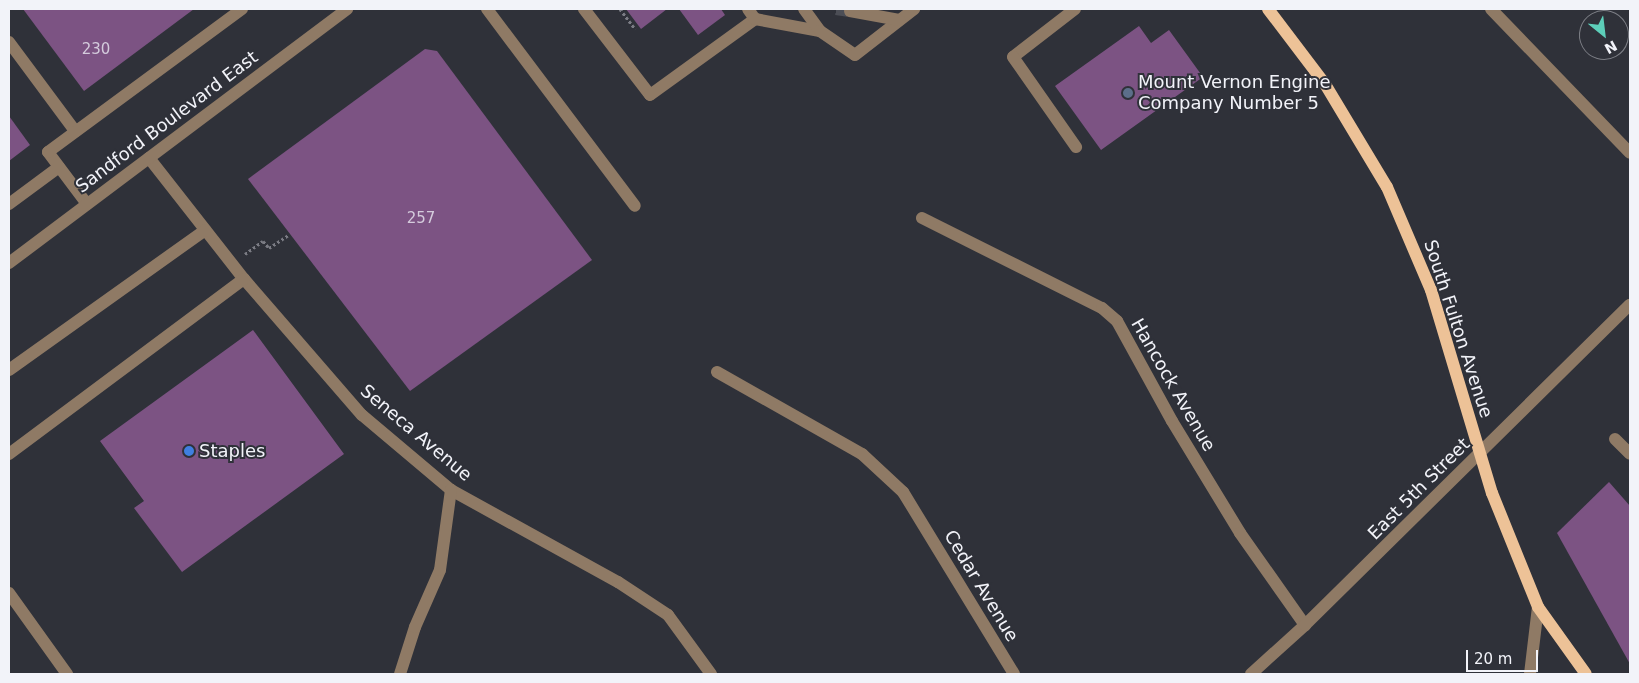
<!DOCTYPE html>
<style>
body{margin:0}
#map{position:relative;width:1639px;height:683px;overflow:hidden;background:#2f3139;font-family:"DejaVu Sans",sans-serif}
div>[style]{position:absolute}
.building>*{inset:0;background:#7c5383}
.minor-tunnel>*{height:12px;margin-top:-6px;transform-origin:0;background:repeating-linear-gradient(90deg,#4c4e56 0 12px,transparent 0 18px)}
.path>*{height:3px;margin-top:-1.5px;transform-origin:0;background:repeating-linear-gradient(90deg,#7b7c84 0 2.5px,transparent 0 5px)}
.minor>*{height:12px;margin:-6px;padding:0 6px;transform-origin:6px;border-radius:6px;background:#8f7a65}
.major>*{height:12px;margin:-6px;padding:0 6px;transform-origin:6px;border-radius:6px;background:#edc297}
.dots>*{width:14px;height:14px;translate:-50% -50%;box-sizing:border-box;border:2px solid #2f3139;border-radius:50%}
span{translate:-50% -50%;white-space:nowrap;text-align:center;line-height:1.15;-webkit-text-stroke:4px #2f3139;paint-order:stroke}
.number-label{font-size:15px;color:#d4cbdc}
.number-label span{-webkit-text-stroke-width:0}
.poi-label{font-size:18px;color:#f2f3f9}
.left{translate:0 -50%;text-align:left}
.street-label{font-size:18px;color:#f2f3f9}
.frame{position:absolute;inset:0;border:10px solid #f2f3f9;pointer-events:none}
.north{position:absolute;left:1579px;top:10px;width:50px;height:50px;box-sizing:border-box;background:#2f3139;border:1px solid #7d7f86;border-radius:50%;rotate:151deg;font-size:14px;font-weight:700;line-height:20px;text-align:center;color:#f2f3f9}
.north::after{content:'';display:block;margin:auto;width:18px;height:22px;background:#5dceb9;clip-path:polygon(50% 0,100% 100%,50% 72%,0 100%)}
.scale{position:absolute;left:1466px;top:650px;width:72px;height:22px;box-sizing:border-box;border:2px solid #f2f3f9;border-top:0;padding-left:6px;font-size:15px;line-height:18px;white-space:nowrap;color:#f2f3f9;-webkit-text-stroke:4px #2f3139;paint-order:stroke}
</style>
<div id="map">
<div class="building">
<div style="clip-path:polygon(23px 9px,194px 9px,84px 91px)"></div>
<div style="clip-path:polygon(626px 9px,667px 9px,641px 29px)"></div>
<div style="clip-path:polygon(679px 9px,721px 9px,725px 15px,698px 35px)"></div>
<div style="clip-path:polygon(1139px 26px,1151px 43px,1169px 30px,1203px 77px,1101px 150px,1055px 86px)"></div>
<div style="clip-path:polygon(425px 49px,437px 51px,592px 260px,410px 391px,248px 179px)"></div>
<div style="clip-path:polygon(9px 116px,30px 145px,9px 161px)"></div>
<div style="clip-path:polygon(253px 330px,344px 454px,182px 572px,134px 508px,144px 501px,100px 441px)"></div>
<div style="clip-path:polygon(1609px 482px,1630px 506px,1630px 664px,1557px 533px)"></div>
</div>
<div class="minor-tunnel">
<div style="left:836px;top:9px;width:14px;rotate:8deg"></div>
</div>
<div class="path">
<div style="left:620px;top:9px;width:25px;rotate:53deg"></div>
<div style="left:245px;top:254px;width:22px;rotate:-36deg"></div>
<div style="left:263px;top:241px;width:9px;rotate:49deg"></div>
<div style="left:269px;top:248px;width:23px;rotate:-34deg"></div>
</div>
<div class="minor">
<div style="left:487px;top:9px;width:246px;rotate:53.1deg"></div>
<div style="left:584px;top:9px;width:108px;rotate:52.5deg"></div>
<div style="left:650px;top:95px;width:130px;rotate:-35.9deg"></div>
<div style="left:755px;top:19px;width:66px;rotate:10.5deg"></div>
<div style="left:748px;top:9px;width:12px;rotate:55deg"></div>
<div style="left:804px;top:9px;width:27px;rotate:54deg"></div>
<div style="left:820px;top:31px;width:42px;rotate:34.4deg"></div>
<div style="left:855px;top:55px;width:75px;rotate:-37.9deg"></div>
<div style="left:1075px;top:9px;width:78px;rotate:142.3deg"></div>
<div style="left:1013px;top:57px;width:110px;rotate:55deg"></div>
<div style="left:1491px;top:9px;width:200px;rotate:46deg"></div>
<div style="left:850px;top:11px;width:50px;rotate:10.4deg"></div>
<div style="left:9px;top:42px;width:111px;rotate:53.4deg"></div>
<div style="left:149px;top:158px;width:154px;rotate:51.9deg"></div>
<div style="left:244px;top:279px;width:180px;rotate:49.1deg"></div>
<div style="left:362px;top:415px;width:116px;rotate:40.1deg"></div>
<div style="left:451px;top:490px;width:191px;rotate:28.9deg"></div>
<div style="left:618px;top:582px;width:60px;rotate:33.4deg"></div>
<div style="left:668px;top:615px;width:73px;rotate:53.9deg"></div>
<div style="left:9px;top:204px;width:62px;rotate:-36.5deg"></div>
<div style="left:87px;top:204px;width:65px;rotate:-126.9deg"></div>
<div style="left:48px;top:152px;width:241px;rotate:-36.4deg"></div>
<div style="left:922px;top:218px;width:201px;rotate:26.6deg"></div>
<div style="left:1102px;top:308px;width:20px;rotate:41deg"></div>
<div style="left:1117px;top:321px;width:114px;rotate:61.2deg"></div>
<div style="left:1172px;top:421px;width:131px;rotate:58.7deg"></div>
<div style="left:1240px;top:533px;width:113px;rotate:54.8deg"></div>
<div style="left:9px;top:263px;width:423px;rotate:-36.9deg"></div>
<div style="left:9px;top:370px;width:241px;rotate:-35.5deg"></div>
<div style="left:717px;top:372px;width:167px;rotate:29.5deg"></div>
<div style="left:862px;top:454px;width:56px;rotate:42.8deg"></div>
<div style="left:903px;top:492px;width:213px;rotate:58.6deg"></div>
<div style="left:1615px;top:439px;width:21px;rotate:45deg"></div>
<div style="left:9px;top:454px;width:293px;rotate:-36.7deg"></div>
<div style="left:9px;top:593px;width:100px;rotate:54.4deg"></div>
<div style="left:400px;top:674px;width:49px;rotate:-72.3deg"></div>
<div style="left:415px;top:627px;width:62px;rotate:-66.3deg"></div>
<div style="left:440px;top:570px;width:81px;rotate:-82.2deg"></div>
<div style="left:1251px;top:674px;width:73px;rotate:-42.2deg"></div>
<div style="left:1305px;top:625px;width:456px;rotate:-44.6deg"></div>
<div style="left:1530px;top:674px;width:67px;rotate:-83.2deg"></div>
</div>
<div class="major">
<div style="left:1268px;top:9px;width:94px;rotate:52.8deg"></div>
<div style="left:1325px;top:84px;width:120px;rotate:59deg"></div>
<div style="left:1387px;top:187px;width:112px;rotate:66.9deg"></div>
<div style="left:1431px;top:290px;width:212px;rotate:73.3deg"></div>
<div style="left:1492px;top:493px;width:123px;rotate:68deg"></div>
<div style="left:1538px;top:607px;width:82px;rotate:54.4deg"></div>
</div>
<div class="dots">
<div style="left:1128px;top:93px;background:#5c6f8a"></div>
<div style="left:189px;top:451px;background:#3f7fe0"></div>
</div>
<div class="number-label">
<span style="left:96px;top:50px">230</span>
<span style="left:421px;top:219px">257</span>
</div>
<div class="poi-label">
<span class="left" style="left:1138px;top:93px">Mount Vernon Engine<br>Company Number 5</span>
<span class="left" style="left:199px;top:451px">Staples</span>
</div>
<div class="street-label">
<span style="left:167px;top:122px;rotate:-37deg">Sandford Boulevard East</span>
<span style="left:1458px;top:329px;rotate:72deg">South Fulton Avenue</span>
<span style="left:1173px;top:385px;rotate:60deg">Hancock Avenue</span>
<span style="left:416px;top:433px;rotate:40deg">Seneca Avenue</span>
<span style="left:1419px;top:489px;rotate:-45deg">East 5th Street</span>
<span style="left:981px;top:586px;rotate:59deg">Cedar Avenue</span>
</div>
<div class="frame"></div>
<div class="north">N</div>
<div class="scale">20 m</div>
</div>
